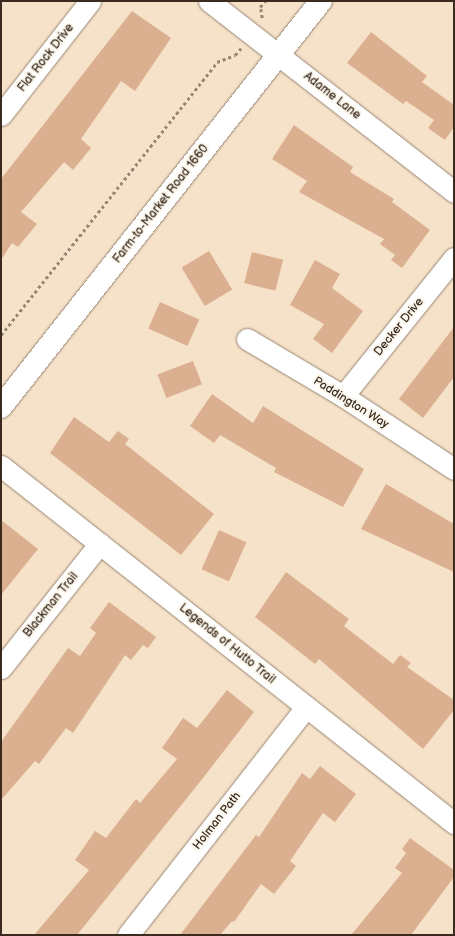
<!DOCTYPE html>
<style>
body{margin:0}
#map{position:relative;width:455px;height:936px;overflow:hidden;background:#f6e2c9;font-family:"Balsamiq Sans",sans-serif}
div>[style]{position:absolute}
.building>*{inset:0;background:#dbb090;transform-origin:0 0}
.path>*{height:2.5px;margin-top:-1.25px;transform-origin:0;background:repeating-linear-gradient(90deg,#988674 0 3px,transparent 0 6px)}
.roads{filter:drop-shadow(0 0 1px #988674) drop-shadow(0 0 1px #988674)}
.minor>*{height:21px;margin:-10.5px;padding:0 10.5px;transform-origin:10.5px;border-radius:10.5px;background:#fff}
.secondary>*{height:22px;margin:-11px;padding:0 11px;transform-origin:11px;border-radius:11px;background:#fff}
span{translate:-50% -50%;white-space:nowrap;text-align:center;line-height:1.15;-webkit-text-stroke:4px #fbf7ec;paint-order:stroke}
.street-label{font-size:12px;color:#3b2a1e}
.frame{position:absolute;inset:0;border:2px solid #3b2a1e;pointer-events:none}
</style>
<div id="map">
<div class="building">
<div style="clip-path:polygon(132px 11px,171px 38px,135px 91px,121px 81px,81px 139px,91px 148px,73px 170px,64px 162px,21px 212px,37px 224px,18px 247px,12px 243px,1px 260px,1px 179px)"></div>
<div style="clip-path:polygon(371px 32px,427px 76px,422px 82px,454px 105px,454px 127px,445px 140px,428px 128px,434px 120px,406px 101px,403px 104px,347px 63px)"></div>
<div style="clip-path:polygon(294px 125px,353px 167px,350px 172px,394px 199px,392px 202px,430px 230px,402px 268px,391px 260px,395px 255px,380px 244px,384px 239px,299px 192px,307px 181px,272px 159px)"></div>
<div style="left:209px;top:251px;width:45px;height:32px;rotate:59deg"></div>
<div style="left:252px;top:252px;width:32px;height:32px;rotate:14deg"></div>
<div style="clip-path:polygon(315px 260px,340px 274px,332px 288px,363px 311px,332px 353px,313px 339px,324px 324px,290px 305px)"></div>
<div style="left:160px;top:302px;width:43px;height:29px;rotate:24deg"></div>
<div style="clip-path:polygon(454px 327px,454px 377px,423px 418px,399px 399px)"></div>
<div style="left:193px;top:361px;width:25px;height:38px;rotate:69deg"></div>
<div style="clip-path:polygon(212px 394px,253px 423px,263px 406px,364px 469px,343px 507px,274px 472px,276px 468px,220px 435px,214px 443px,190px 426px)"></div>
<div style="clip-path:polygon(74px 417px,109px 442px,118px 431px,129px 439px,125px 444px,214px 514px,181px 555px,50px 453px)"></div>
<div style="clip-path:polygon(386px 484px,454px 524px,454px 572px,361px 529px)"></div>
<div style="clip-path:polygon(1px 520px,38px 549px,1px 595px)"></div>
<div style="left:219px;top:530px;width:30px;height:43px;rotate:24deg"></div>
<div style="clip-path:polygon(286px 572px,349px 619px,344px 626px,393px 664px,400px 655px,411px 663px,407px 667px,454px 700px,454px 710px,423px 749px,319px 659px,315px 664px,255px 617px)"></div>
<div style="clip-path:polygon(109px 602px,156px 637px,148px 648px,143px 645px,131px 660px,125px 655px,73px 733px,66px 728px,39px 764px,35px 761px,1px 800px,1px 742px,68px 648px,80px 656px,96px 633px,90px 628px)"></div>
<div style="clip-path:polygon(227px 690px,254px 712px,203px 778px,77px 935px,34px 935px,89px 870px,75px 860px,95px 831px,106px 838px,136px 799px,140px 803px,177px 759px,162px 748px,183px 718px,197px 728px)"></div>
<div style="clip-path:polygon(320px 766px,356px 794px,335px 822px,323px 813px,290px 861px,296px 866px,274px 894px,261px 884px,234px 922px,232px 921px,220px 935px,180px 935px,256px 835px,259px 837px,302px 773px,310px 779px)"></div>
<div style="clip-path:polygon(410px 838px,454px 870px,454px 877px,411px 935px,351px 935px,402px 873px,395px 868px,406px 853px,402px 849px)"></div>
</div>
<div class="path">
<div style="left:262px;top:18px;width:11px;rotate:-100deg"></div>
<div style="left:260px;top:7px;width:8px;rotate:-50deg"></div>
<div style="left:1px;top:335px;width:348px;rotate:-51.6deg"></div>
<div style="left:217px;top:62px;width:19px;rotate:-21deg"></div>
<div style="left:235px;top:55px;width:9px;rotate:-49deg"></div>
</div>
<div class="roads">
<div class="minor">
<div style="left:209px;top:1px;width:311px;rotate:37.9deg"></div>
<div style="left:1px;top:115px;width:145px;rotate:-52deg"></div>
<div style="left:247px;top:339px;width:112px;rotate:30.7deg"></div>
<div style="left:343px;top:396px;width:133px;rotate:33.3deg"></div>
<div style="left:343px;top:396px;width:177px;rotate:-51.2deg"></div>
<div style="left:1px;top:466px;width:577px;rotate:38.24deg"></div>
<div style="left:1px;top:668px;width:159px;rotate:-51.6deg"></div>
<div style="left:128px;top:935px;width:289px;rotate:-52deg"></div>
</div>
<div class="secondary">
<div style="left:1px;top:407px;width:517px;rotate:-51.76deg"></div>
</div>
</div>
<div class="street-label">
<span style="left:46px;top:58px;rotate:-52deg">Flat Rock Drive</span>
<span style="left:332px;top:96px;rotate:38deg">Adame Lane</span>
<span style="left:161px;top:204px;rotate:-52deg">Farm-to-Market Road 1660</span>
<span style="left:399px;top:327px;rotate:-51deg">Decker Drive</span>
<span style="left:351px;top:403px;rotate:32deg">Paddington Way</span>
<span style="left:51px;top:605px;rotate:-51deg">Blackman Trail</span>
<span style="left:227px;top:644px;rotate:39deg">Legends of Hutto Trail</span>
<span style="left:217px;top:821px;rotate:-52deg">Holman Path</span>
</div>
<div class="frame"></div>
</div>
